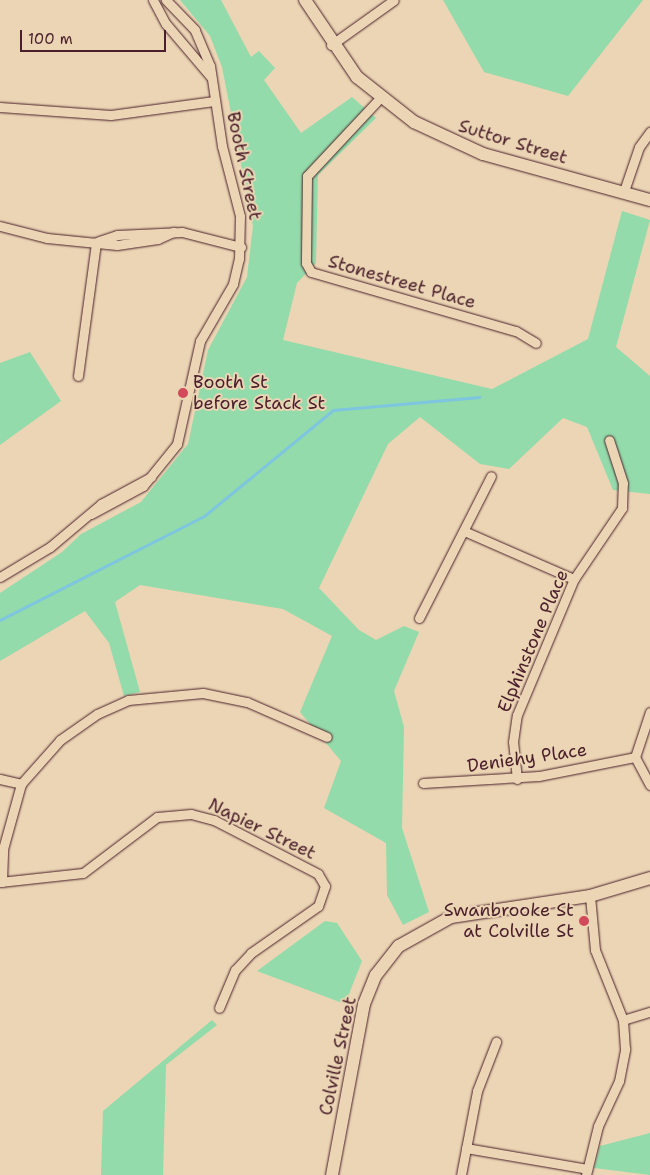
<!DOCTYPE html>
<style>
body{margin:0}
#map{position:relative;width:650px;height:1175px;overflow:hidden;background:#ebd5b4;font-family:"Shantell Sans",sans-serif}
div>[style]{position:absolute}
.green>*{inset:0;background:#93dbaa}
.stream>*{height:3px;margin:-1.5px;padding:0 1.5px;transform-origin:1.5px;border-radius:1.5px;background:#7ec5df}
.roads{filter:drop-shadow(0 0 1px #4a1f2b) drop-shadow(0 0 1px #4a1f2b)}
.street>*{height:9px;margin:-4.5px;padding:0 4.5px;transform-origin:4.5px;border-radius:4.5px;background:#ebd5b4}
.secondary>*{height:12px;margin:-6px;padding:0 6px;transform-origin:6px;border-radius:6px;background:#ebd5b4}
.dots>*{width:14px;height:14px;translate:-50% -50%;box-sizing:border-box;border:2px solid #ebd5b4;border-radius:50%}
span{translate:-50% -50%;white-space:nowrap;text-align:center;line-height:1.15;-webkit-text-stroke:4px #ebd5b4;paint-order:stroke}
.street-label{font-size:18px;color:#4a1f2b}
.poi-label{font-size:18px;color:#4a1f2b}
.left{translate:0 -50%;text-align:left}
.right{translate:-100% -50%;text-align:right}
.scale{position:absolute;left:20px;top:30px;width:146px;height:22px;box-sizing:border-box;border:2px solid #4a1f2b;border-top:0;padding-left:6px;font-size:15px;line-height:18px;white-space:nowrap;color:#4a1f2b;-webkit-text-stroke:4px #ebd5b4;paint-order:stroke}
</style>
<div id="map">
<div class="green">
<div style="clip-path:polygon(180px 0,221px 0,251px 57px,259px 51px,275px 68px,264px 80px,301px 133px,352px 97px,376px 118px,318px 175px,316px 263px,297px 283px,283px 340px,492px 389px,588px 339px,622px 211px,650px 220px,616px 347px,650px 376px,650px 494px,613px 490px,587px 427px,563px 418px,509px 469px,480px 464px,420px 417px,388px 444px,319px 588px,359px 630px,376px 640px,404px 626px,419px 632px,394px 691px,404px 727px,402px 828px,429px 912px,403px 925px,387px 895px,386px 843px,324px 808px,341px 761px,300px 712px,332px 636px,283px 609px,140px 585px,115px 602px,140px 692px,124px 696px,109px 643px,85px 611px,0 661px,0 593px,62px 552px,81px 534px,141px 502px,188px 444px,208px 350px,247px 277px,253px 226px,222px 67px,210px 36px)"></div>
<div style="clip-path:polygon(443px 0,643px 0,568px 96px,484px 72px)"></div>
<div style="clip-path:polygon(30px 352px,61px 401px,0 445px,0 363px)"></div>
<div style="clip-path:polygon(325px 921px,337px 923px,362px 961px,345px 1004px,257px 971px)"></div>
<div style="clip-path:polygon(212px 1020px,217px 1025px,166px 1065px,163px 1175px,101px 1175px,103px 1111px)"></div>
<div style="clip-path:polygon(650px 1133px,650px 1175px,594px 1168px,600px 1146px)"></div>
</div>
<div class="stream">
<div style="left:0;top:620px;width:229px;rotate:-27deg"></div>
<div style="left:204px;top:516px;width:167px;rotate:-39.4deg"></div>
<div style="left:333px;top:410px;width:147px;rotate:-5.1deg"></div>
</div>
<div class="roads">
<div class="street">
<div style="left:153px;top:0;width:27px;rotate:62deg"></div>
<div style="left:166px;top:24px;width:70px;rotate:49.7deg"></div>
<div style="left:331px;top:45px;width:77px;rotate:-35.5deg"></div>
<div style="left:380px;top:98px;width:107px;rotate:133.1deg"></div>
<div style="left:307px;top:176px;width:87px;rotate:90.7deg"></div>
<div style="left:306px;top:263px;width:10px;rotate:61deg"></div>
<div style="left:311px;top:272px;width:213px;rotate:16.1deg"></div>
<div style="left:516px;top:331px;width:23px;rotate:31deg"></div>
<div style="left:0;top:107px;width:111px;rotate:4.1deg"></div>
<div style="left:111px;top:115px;width:104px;rotate:-7.7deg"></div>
<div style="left:624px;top:191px;width:46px;rotate:-71.2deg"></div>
<div style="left:639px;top:147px;width:19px;rotate:-54deg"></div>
<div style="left:0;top:226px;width:49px;rotate:14.3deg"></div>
<div style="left:47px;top:238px;width:70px;rotate:5.7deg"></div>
<div style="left:117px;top:245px;width:41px;rotate:-8.3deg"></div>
<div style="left:158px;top:239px;width:17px;rotate:-25deg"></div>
<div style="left:99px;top:241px;width:19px;rotate:-18deg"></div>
<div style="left:117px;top:235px;width:65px;rotate:-2.6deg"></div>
<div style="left:182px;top:232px;width:61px;rotate:14.3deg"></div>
<div style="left:78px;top:376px;width:135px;rotate:-82.3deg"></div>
<div style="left:91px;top:514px;width:59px;rotate:-28.3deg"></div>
<div style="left:143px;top:486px;width:54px;rotate:-51deg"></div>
<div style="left:177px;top:444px;width:106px;rotate:-77.4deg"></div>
<div style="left:200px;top:341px;width:66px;rotate:-59.9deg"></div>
<div style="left:233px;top:284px;width:26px;rotate:-77deg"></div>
<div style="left:239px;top:259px;width:43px;rotate:-88.7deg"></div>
<div style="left:240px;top:216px;width:72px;rotate:-104.4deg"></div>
<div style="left:222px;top:146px;width:81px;rotate:-98.5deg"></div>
<div style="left:210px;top:66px;width:39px;rotate:-113deg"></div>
<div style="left:195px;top:30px;width:42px;rotate:-134deg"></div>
<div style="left:464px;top:531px;width:120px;rotate:23.6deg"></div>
<div style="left:0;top:577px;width:58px;rotate:-31deg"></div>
<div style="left:50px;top:547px;width:67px;rotate:-40.1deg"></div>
<div style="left:101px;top:504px;width:57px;rotate:-28.4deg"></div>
<div style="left:419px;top:618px;width:159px;rotate:-63.1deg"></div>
<div style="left:650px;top:712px;width:47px;rotate:108.4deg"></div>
<div style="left:635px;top:757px;width:32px;rotate:62deg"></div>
<div style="left:0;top:779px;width:22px;rotate:13deg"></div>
<div style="left:517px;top:779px;width:37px;rotate:-96deg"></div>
<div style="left:513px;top:742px;width:27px;rotate:-82deg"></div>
<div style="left:517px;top:715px;width:147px;rotate:-67.3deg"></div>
<div style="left:574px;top:579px;width:86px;rotate:-55.9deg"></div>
<div style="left:622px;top:508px;width:25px;rotate:-88deg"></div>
<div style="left:623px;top:483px;width:45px;rotate:-108deg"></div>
<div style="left:423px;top:783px;width:116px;rotate:-3.5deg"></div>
<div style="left:539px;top:776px;width:98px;rotate:-11.2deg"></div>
<div style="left:0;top:882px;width:83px;rotate:-6.2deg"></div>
<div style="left:83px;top:873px;width:93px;rotate:-37.1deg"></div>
<div style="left:157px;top:817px;width:34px;rotate:-5deg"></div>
<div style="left:191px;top:814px;width:24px;rotate:15deg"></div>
<div style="left:214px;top:820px;width:117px;rotate:27.4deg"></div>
<div style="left:318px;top:874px;width:14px;rotate:60deg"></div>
<div style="left:325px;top:886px;width:21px;rotate:109deg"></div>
<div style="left:318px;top:906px;width:82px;rotate:145deg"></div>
<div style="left:251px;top:953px;width:23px;rotate:133deg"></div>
<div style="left:235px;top:970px;width:41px;rotate:112.8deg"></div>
<div style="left:2px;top:882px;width:33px;rotate:-88deg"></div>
<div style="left:3px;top:849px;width:67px;rotate:-74.5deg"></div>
<div style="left:21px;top:784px;width:59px;rotate:-48.4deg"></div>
<div style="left:60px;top:740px;width:45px;rotate:-35.1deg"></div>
<div style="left:97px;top:714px;width:34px;rotate:-24deg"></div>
<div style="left:128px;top:700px;width:75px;rotate:-5.3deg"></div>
<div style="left:203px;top:693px;width:45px;rotate:11.6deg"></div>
<div style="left:247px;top:702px;width:87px;rotate:23.6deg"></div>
<div style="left:623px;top:1020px;width:28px;rotate:-17deg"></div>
<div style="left:466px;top:1148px;width:123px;rotate:9.8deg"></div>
<div style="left:461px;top:1175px;width:86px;rotate:-79.2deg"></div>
<div style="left:477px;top:1091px;width:53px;rotate:-68.8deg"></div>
<div style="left:586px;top:1175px;width:50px;rotate:-76.2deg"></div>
<div style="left:598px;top:1126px;width:50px;rotate:-65deg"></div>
<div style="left:619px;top:1081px;width:33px;rotate:-79deg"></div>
<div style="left:625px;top:1049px;width:29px;rotate:-94deg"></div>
<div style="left:623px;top:1020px;width:75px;rotate:-111.8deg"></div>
<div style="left:595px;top:950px;width:54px;rotate:-95.3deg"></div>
</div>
<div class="secondary">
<div style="left:305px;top:0;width:93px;rotate:56deg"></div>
<div style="left:357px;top:77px;width:73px;rotate:38.3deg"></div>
<div style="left:414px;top:122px;width:76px;rotate:24.9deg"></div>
<div style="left:483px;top:154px;width:173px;rotate:15.4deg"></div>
<div style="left:332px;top:1175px;width:174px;rotate:-79.4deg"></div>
<div style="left:364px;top:1004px;width:31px;rotate:-68deg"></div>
<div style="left:376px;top:975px;width:37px;rotate:-52deg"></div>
<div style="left:399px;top:946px;width:60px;rotate:-29.1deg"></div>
<div style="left:451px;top:917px;width:141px;rotate:-8.6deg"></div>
<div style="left:590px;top:896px;width:63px;rotate:-16.7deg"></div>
</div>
</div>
<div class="dots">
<div style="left:183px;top:393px;background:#d1495b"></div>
<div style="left:584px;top:921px;background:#d1495b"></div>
</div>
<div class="street-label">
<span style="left:513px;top:142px;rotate:17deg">Suttor Street</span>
<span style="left:244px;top:166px;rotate:78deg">Booth Street</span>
<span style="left:402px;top:282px;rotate:16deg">Stonestreet Place</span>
<span style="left:533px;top:641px;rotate:-67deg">Elphinstone Place</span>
<span style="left:527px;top:758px;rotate:-8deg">Deniehy Place</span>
<span style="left:262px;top:829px;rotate:26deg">Napier Street</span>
<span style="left:338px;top:1056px;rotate:-78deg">Colville Street</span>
</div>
<div class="poi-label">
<span class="left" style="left:193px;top:393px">Booth St<br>before Stack St</span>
<span class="right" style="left:574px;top:921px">Swanbrooke St<br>at Colville St</span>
</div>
<div class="scale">100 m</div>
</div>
